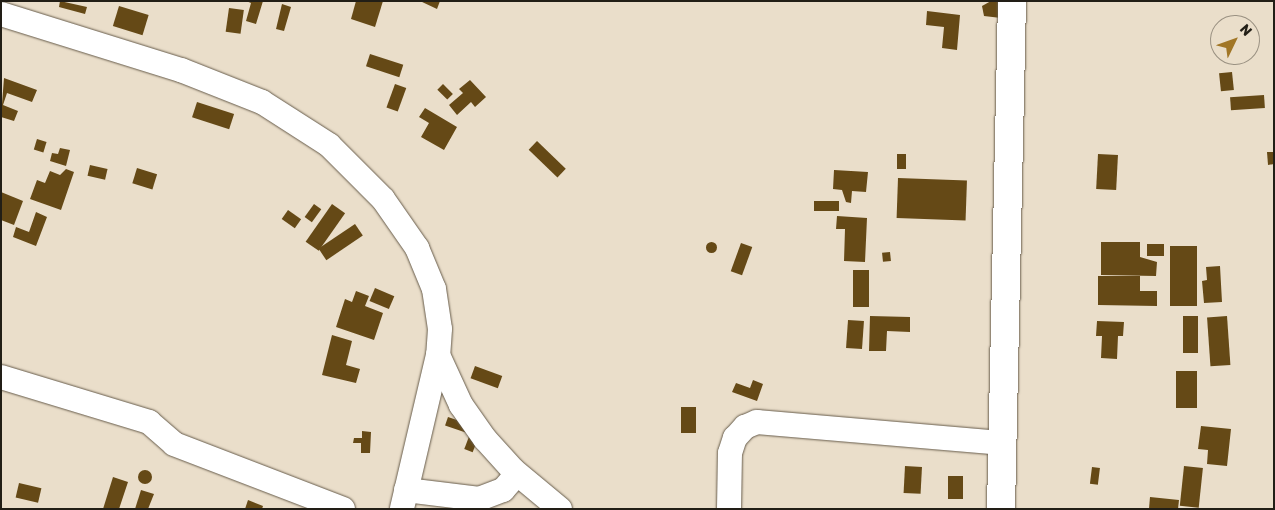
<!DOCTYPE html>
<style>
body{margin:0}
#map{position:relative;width:1275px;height:510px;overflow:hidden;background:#eadeca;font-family:Rubik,sans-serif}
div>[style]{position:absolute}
.building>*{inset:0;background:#654916;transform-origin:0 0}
.round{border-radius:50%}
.roads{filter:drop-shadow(0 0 1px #675c4b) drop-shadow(0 0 1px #675c4b)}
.minor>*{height:24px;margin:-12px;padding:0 12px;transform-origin:12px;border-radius:12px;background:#fff}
.secondary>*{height:28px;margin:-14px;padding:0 14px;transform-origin:14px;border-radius:14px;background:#fff}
span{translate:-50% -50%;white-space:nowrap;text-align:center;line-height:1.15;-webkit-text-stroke:5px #eadeca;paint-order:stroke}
.frame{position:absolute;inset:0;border:2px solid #221e16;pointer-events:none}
.north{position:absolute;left:1210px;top:15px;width:50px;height:50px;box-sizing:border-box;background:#eadeca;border:1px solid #9a9182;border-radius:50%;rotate:48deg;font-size:14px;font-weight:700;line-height:20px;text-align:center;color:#221e16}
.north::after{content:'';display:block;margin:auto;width:18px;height:22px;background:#a17626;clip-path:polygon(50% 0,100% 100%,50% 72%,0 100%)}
</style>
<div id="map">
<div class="building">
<div style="clip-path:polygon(60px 1px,87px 7px,85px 14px,59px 7px)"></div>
<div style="clip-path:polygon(263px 1px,256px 24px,246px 21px,251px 3px,246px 1px)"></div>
<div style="clip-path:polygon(356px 1px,383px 1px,375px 27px,351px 19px)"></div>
<div style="clip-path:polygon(420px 1px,440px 1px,437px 9px)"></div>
<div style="clip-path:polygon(991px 1px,1002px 1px,1001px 18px,984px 16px,982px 6px)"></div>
<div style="clip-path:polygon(282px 4px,291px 7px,284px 31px,276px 29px)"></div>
<div style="left:119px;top:6px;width:31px;height:21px;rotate:17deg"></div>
<div style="left:229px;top:8px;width:15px;height:24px;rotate:8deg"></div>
<div style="clip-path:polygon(927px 11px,960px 15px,957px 50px,942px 48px,944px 27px,926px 25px)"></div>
<div style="left:370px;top:54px;width:35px;height:13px;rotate:18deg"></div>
<div style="left:1232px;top:72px;width:18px;height:13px;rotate:84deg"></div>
<div style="clip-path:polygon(4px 78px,37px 90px,32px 102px,7px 93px,3px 105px,18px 111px,14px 121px,1px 117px)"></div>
<div style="clip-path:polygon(470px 80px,486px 97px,475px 107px,471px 102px,457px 115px,449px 105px,463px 93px,459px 89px)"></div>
<div style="left:395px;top:84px;width:12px;height:25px;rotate:20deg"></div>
<div style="left:443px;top:84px;width:14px;height:8px;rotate:45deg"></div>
<div style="left:1264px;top:95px;width:13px;height:34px;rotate:86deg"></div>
<div style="left:197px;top:102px;width:39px;height:16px;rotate:18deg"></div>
<div style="clip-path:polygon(425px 108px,457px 127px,444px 150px,421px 137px,429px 123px,419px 117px)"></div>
<div style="left:37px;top:139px;width:10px;height:11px;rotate:17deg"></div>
<div style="left:537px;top:141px;width:40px;height:12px;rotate:44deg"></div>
<div style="clip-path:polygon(60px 148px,70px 150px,66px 166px,50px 161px,52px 153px,58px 154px)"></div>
<div style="clip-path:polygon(1267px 152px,1274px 152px,1274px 164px,1268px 165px)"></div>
<div style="left:906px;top:154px;width:15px;height:9px;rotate:90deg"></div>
<div style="left:1098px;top:154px;width:20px;height:35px;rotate:3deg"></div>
<div style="left:90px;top:165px;width:18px;height:11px;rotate:13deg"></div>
<div style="left:137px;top:168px;width:21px;height:16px;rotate:17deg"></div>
<div style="clip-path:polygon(66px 169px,74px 172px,61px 210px,30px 199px,37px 180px,45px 183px,50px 171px,60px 175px)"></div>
<div style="clip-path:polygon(834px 170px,868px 172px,866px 192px,852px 191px,851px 203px,846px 202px,842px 190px,833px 189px)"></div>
<div style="left:898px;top:178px;width:69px;height:40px;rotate:2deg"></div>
<div style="clip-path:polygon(1px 192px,23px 201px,14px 225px,1px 220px)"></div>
<div style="left:814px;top:201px;width:25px;height:10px"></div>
<div style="left:314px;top:204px;width:9px;height:16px;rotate:36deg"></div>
<div style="left:332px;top:204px;width:16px;height:46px;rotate:35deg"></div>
<div style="left:288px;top:210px;width:16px;height:11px;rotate:35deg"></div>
<div style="clip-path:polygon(36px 212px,47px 217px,36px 246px,13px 237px,16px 227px,29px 232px)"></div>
<div style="clip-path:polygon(837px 216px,867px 218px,865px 262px,844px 261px,845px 229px,836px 229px)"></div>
<div style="left:355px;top:224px;width:14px;height:44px;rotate:56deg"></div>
<div class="round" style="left:705.5px;top:241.5px;width:11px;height:11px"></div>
<div style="clip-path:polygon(1101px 242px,1140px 242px,1140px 257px,1157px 262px,1156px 276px,1101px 275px)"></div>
<div style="left:741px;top:243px;width:12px;height:30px;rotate:20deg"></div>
<div style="left:1164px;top:244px;width:12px;height:17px;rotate:90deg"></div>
<div style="left:1170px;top:246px;width:27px;height:60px"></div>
<div style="left:890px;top:252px;width:9px;height:8px;rotate:84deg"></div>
<div style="clip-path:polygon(1220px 266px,1222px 302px,1204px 303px,1202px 281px,1207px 280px,1206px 267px)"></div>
<div style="left:853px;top:270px;width:16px;height:37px"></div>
<div style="clip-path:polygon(1098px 276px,1140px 276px,1140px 291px,1157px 291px,1157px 306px,1098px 305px)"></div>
<div style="left:375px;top:288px;width:21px;height:14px;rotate:23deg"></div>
<div style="clip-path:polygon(356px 291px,369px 296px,365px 306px,383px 313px,374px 340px,336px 327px,345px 299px,352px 302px)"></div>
<div style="clip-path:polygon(870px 316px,910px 317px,910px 332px,887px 331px,886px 351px,869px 351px)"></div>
<div style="left:1183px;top:316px;width:15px;height:37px"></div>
<div style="left:1227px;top:316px;width:49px;height:20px;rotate:86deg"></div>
<div style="left:848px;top:320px;width:16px;height:28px;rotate:4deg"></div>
<div style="clip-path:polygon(1097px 321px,1124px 322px,1123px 336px,1118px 336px,1117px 359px,1101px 358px,1102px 336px,1096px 336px)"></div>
<div style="clip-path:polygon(332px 335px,352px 341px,346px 365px,360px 369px,356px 383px,322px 375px)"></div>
<div style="left:475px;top:366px;width:29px;height:13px;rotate:20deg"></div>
<div style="left:1176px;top:371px;width:21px;height:37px"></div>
<div style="clip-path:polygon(753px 380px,763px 384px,757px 401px,732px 392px,736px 383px,750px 388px)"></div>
<div style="left:681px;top:407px;width:15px;height:26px"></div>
<div style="left:448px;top:417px;width:24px;height:9px;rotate:19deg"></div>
<div style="clip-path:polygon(1201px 426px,1231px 429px,1227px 466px,1207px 464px,1208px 450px,1198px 449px)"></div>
<div style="clip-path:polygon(362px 431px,371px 432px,370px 453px,361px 453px,361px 443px,353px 443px,354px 438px,362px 438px)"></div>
<div style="left:470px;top:434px;width:9px;height:16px;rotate:21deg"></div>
<div style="left:905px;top:466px;width:17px;height:27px;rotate:3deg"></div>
<div style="left:1184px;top:466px;width:19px;height:40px;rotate:6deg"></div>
<div style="left:1092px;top:467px;width:8px;height:17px;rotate:7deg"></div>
<div class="round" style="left:138px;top:470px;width:14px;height:14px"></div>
<div style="left:948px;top:476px;width:15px;height:23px"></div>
<div style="clip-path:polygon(113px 477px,128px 482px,119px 509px,103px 509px)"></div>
<div style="left:19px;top:483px;width:23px;height:15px;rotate:13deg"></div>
<div style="clip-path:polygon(141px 490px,154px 494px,148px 509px,135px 509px)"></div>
<div style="clip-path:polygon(1150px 497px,1179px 500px,1178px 509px,1149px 509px)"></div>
<div style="clip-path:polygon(248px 500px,263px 506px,262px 509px,245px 509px)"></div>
</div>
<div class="roads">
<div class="minor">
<div style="left:1px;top:14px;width:189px;rotate:17.3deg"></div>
<div style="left:181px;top:70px;width:87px;rotate:21.6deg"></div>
<div style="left:262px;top:102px;width:80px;rotate:32.7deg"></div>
<div style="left:329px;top:145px;width:76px;rotate:45deg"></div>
<div style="left:383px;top:199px;width:60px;rotate:55.2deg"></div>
<div style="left:417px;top:248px;width:44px;rotate:67.5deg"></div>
<div style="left:434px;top:289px;width:40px;rotate:81.5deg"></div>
<div style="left:440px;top:329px;width:26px;rotate:94deg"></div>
<div style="left:438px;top:355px;width:158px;rotate:103.2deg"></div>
<div style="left:438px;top:355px;width:55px;rotate:65.3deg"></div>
<div style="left:461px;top:405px;width:42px;rotate:54.8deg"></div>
<div style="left:485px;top:439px;width:42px;rotate:47.9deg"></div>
<div style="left:513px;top:470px;width:61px;rotate:39.7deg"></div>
<div style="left:1px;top:377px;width:155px;rotate:16.9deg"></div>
<div style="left:149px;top:422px;width:33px;rotate:41deg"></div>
<div style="left:174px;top:444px;width:181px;rotate:21deg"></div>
<div style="left:406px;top:490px;width:74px;rotate:7deg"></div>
<div style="left:479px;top:499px;width:26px;rotate:-21deg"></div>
<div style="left:503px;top:490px;width:21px;rotate:-49deg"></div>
<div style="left:729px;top:509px;width:56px;rotate:-89deg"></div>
<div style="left:730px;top:453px;width:16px;rotate:-72deg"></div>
<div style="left:735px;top:438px;width:15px;rotate:-48deg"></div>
<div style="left:745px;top:427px;width:13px;rotate:-23deg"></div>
<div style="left:757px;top:422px;width:247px;rotate:4.9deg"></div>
</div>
<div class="secondary">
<div style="left:1001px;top:509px;width:508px;rotate:-88.76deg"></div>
</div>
</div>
<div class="frame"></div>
<div class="north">N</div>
</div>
